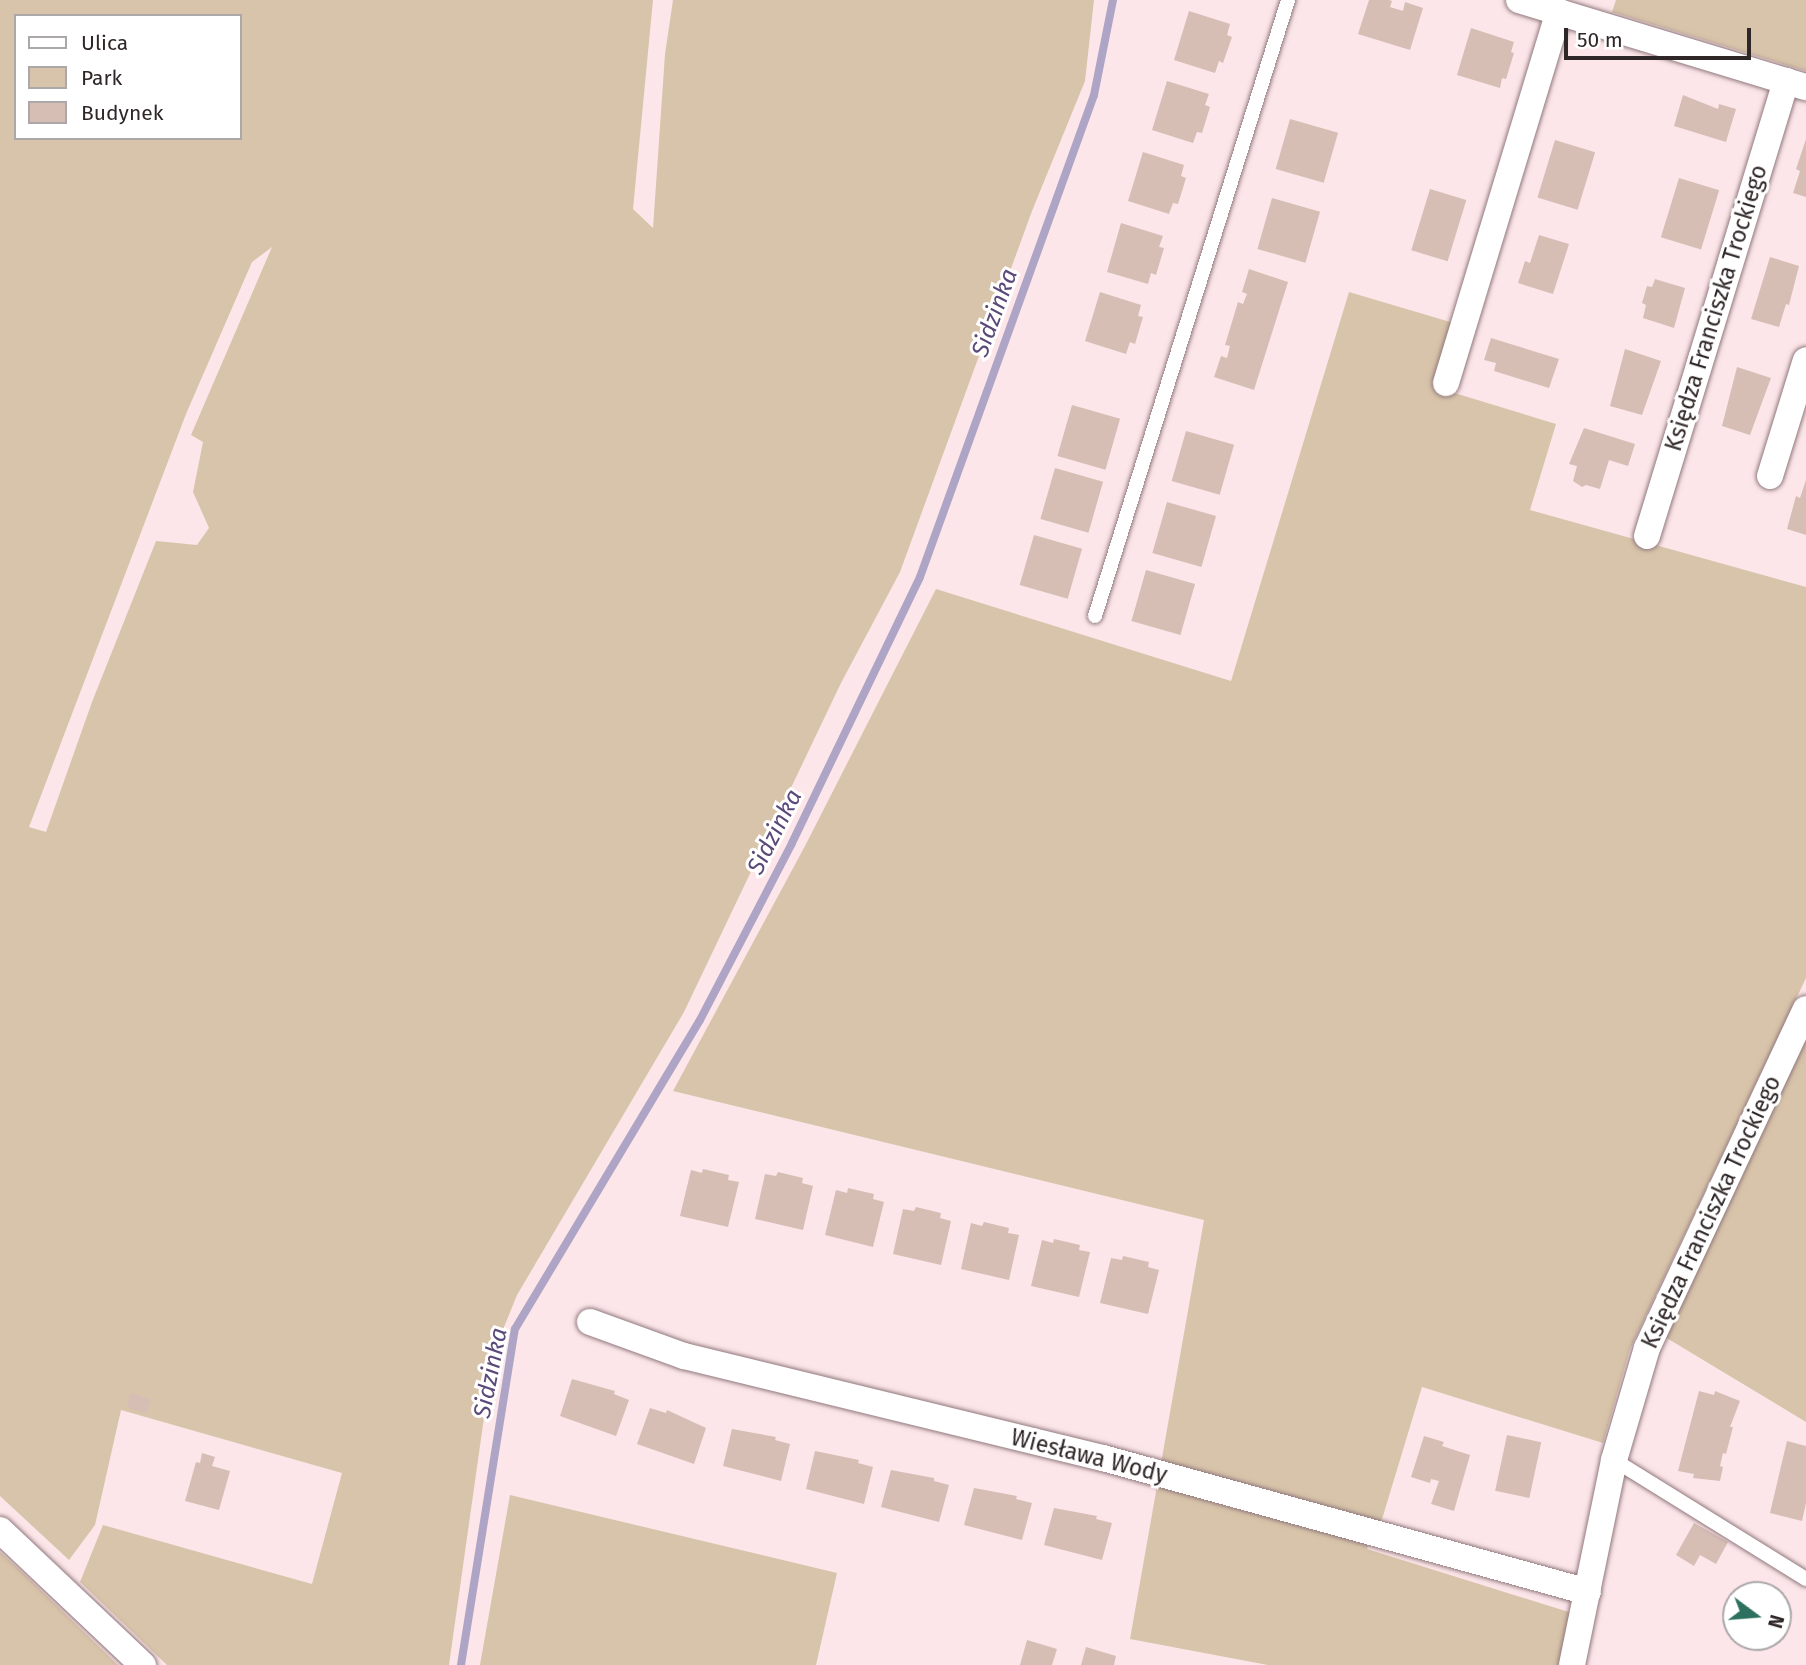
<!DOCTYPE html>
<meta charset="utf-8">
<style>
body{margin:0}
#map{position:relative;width:1806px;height:1665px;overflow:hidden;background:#fce6e9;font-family:"Fira Sans",sans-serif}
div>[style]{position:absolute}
.green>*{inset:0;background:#d8c4aa}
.stream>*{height:8px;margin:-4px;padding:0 4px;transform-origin:4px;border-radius:4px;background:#aea4c5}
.building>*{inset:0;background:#d6beb5;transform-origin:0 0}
.roads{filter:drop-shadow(0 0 2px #90787c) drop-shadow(0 0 2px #90787c)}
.lane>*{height:14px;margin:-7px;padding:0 7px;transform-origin:7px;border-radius:7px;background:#fff}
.street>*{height:26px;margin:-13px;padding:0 13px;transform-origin:13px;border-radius:13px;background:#fff}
span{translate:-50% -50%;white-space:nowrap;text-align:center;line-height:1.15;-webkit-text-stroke:6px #fff;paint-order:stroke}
.street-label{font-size:23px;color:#2f2627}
.water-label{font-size:24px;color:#5b4979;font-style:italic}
.legend{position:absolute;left:14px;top:14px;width:228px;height:126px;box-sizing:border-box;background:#fff;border:2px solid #aca8a9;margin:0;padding:9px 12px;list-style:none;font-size:21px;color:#2f2627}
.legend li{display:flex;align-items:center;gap:14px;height:35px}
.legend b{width:35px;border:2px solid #aca8a9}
.north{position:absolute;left:1722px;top:1581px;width:70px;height:70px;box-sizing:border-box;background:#fff;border:2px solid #aca8a9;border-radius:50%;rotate:106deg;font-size:19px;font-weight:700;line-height:28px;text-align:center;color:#2f2627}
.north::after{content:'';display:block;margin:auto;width:24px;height:32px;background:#2e705f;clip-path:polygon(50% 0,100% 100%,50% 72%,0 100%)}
.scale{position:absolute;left:1564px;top:28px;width:187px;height:32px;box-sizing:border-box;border:4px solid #2f2627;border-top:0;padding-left:9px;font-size:21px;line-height:24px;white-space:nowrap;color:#2f2627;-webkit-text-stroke:5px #fff;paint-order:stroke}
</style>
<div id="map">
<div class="green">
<div style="clip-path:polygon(evenodd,0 0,653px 0,633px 209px,653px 228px,665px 54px,673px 0,1094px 0,1085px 81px,1032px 211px,900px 572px,841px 683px,684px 1012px,517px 1295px,493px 1354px,449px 1665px,167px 1665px,80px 1582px,103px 1525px,312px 1584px,342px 1473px,121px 1410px,95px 1525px,69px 1560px,0 1496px,0 0,16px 16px,240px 16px,240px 138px,16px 138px,16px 16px,0 0,272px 247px,191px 435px,203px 442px,193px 492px,209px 528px,197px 545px,156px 541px,92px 702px,46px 832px,29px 827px,186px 414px,252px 262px,272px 247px)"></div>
<div style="clip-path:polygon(1616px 0,1806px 0,1806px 71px,1612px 12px)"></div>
<div style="clip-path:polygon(1349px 292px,1457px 324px,1438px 388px,1556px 424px,1530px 510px,1806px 587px,1806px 978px,1630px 1349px,1603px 1443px,1422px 1387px,1383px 1516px,1367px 1549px,1572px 1613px,1560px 1665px,1268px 1665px,1130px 1639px,1204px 1220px,673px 1091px,805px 846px,936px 589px,1231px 681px)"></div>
<div style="clip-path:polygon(1806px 1040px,1806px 1422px,1665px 1337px)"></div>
<div style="clip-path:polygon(510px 1495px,837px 1573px,816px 1665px,480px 1665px)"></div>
<div style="clip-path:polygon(0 1552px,24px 1574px,118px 1665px,0 1665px)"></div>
</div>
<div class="stream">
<div style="left:461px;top:1665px;width:340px;rotate:-80.9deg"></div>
<div style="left:515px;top:1329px;width:360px;rotate:-59.1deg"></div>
<div style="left:700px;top:1020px;width:199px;rotate:-62.5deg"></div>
<div style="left:792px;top:843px;width:295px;rotate:-64.3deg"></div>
<div style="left:920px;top:577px;width:512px;rotate:-70.15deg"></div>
<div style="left:1094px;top:95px;width:97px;rotate:-78.7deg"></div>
</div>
<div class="building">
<div style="clip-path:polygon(1369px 0,1389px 0,1392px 1px,1390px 7px,1403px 11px,1405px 2px,1423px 8px,1410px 50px,1358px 34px)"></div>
<div style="clip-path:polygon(1189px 11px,1230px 24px,1227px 35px,1232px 37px,1223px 63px,1219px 61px,1215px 73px,1174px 60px)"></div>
<div style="clip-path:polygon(1471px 28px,1514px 42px,1511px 52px,1514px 53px,1506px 79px,1502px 78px,1500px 88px,1457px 75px)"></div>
<div style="clip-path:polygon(1167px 81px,1209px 94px,1205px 105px,1210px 107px,1202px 133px,1197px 132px,1193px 143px,1152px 130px)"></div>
<div style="clip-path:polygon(1683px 95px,1718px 109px,1719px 104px,1736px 109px,1726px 142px,1674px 126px)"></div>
<div style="left:1290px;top:119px;width:50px;height:52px;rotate:16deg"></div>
<div style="clip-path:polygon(1806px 139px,1806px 197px,1793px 193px,1800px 171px,1796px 169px)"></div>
<div style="left:1555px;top:140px;width:42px;height:60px;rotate:17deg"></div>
<div style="clip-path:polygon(1143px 152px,1184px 165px,1181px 176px,1186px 178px,1178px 204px,1173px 203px,1169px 214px,1128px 201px)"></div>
<div style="left:1679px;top:178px;width:42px;height:62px;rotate:17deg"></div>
<div style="left:1430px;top:189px;width:38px;height:64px;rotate:17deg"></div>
<div style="left:1272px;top:198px;width:50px;height:53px;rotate:16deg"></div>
<div style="clip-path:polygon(1121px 223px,1163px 236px,1159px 247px,1164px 248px,1156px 275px,1151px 273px,1148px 284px,1107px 272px)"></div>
<div style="clip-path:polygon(1539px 235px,1569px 244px,1553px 294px,1518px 283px,1525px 261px,1530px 263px)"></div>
<div style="clip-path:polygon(1770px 257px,1799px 266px,1789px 305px,1786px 304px,1779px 327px,1751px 319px)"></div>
<div style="clip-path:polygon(1249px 269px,1288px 282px,1254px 390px,1214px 377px,1221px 356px,1227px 358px,1230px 346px,1225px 345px,1238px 302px,1243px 304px,1247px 294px,1242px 292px)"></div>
<div style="clip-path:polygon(1655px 279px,1685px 288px,1674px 328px,1643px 318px,1646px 305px,1642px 303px,1647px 286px,1652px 287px)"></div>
<div style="clip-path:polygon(1100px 292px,1141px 305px,1138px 316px,1143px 317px,1135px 344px,1130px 342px,1126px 354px,1085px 341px)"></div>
<div style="clip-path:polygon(1491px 338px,1559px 359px,1549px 388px,1494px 371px,1496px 363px,1484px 360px)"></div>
<div style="clip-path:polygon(1625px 349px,1661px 361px,1642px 415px,1610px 406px)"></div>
<div style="clip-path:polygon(1737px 367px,1771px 378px,1750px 435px,1722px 426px)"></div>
<div style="left:1072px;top:405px;width:50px;height:53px;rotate:16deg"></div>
<div style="clip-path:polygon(1584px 428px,1635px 444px,1628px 466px,1609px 460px,1600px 489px,1586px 485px,1582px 487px,1573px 481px,1577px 466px,1569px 464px)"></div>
<div style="left:1186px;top:431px;width:50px;height:52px;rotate:16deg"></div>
<div style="left:1055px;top:468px;width:50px;height:53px;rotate:16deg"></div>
<div style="clip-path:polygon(1806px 480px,1806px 535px,1787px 529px,1796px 496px,1800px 498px)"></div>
<div style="left:1167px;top:502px;width:51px;height:53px;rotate:16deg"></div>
<div style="left:1034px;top:535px;width:50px;height:52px;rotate:16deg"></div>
<div style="left:1146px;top:570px;width:51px;height:53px;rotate:16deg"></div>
<div style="clip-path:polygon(703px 1169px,729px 1175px,728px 1180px,739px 1182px,728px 1227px,680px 1216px,691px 1170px,702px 1173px)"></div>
<div style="clip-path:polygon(778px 1172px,803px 1178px,802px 1183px,813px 1186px,803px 1230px,755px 1219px,765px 1174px,776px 1176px)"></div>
<div style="clip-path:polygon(848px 1188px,874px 1194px,873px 1199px,884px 1202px,873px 1247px,825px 1235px,836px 1190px,847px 1193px)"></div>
<div style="clip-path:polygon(916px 1207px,941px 1213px,940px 1218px,951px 1221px,941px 1265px,893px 1254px,903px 1209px,914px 1211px)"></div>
<div style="clip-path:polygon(984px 1222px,1009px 1228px,1008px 1233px,1019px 1235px,1009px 1280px,961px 1269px,971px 1223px,982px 1226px)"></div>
<div style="clip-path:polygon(1054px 1239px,1080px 1245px,1079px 1250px,1090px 1252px,1079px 1297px,1031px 1286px,1042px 1240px,1053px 1243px)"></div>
<div style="clip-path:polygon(1123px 1256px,1149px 1262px,1148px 1267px,1159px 1270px,1148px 1314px,1100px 1303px,1111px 1258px,1122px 1260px)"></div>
<div style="clip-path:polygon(572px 1379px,615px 1391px,614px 1394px,629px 1400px,616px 1436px,560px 1416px)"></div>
<div style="clip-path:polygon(1699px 1391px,1714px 1395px,1715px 1391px,1740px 1401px,1730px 1427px,1733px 1427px,1726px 1454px,1723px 1453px,1720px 1466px,1723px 1467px,1720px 1481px,1693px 1478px,1694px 1474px,1678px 1471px)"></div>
<div style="left:131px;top:1393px;width:21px;height:15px;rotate:17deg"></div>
<div style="clip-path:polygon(650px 1408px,666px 1413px,667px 1410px,706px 1428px,694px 1464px,637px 1444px)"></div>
<div style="clip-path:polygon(732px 1429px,776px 1437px,775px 1440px,790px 1444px,781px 1481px,723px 1466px)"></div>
<div style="left:1507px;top:1435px;width:35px;height:57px;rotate:12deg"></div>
<div style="clip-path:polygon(1424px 1436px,1444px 1442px,1442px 1446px,1470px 1455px,1454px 1511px,1431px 1504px,1439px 1481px,1431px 1479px,1430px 1483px,1411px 1477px)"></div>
<div style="clip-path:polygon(1787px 1441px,1806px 1446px,1806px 1503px,1802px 1521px,1770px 1513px)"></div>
<div style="clip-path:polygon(815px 1451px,859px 1460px,858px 1463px,873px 1467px,864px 1504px,806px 1489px)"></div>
<div style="clip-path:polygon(202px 1453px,215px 1457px,212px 1466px,230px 1471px,219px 1510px,185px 1501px,196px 1462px,200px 1463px)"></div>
<div style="clip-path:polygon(891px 1470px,934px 1478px,934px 1481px,949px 1485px,939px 1522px,881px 1507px)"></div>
<div style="clip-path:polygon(974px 1488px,1017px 1496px,1016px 1499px,1032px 1503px,1022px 1540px,964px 1525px)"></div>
<div style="clip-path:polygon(1054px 1508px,1097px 1516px,1096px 1519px,1112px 1523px,1102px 1560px,1044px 1545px)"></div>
<div style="clip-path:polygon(1694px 1523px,1728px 1542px,1716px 1564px,1700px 1555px,1694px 1566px,1676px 1555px)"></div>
<div style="clip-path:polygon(1027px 1640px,1057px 1649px,1052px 1665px,1020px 1665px)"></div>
<div style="clip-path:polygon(1086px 1647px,1116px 1656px,1114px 1665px,1081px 1665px)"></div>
</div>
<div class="roads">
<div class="lane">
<div style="left:1095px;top:616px;width:646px;rotate:-72.6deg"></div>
<div style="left:1614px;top:1460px;width:226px;rotate:31.8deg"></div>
</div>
<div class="street">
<div style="left:1519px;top:0;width:300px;rotate:16.9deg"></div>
<div style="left:1446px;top:383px;width:388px;rotate:-73.1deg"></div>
<div style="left:1770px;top:476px;width:121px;rotate:-72.8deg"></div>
<div style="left:1647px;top:536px;width:476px;rotate:-73deg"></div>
<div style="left:590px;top:1322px;width:100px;rotate:19.9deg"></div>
<div style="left:684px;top:1356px;width:431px;rotate:13.7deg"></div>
<div style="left:1103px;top:1458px;width:503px;rotate:15.44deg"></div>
<div style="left:0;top:1530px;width:197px;rotate:43.4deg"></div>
<div style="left:1572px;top:1665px;width:209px;rotate:-78.4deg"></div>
<div style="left:1614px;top:1460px;width:117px;rotate:-73.6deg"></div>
<div style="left:1647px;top:1348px;width:374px;rotate:-64.9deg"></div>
</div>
</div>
<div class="street-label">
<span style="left:1716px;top:308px;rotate:-73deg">Księdza Franciszka Trockiego</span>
<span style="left:1711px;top:1212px;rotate:-65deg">Księdza Franciszka Trockiego</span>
<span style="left:1089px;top:1456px;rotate:14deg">Wiesława Wody</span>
</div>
<div class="water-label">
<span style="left:995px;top:313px;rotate:-70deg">Sidzinka</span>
<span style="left:775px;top:832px;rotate:-63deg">Sidzinka</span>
<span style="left:491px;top:1373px;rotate:-79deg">Sidzinka</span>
</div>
<ul class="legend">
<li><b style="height:9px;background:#fff"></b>Ulica</li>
<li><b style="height:19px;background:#d8c4aa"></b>Park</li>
<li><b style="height:19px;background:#d6beb5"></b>Budynek</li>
</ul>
<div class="north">N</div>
<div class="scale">50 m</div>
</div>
